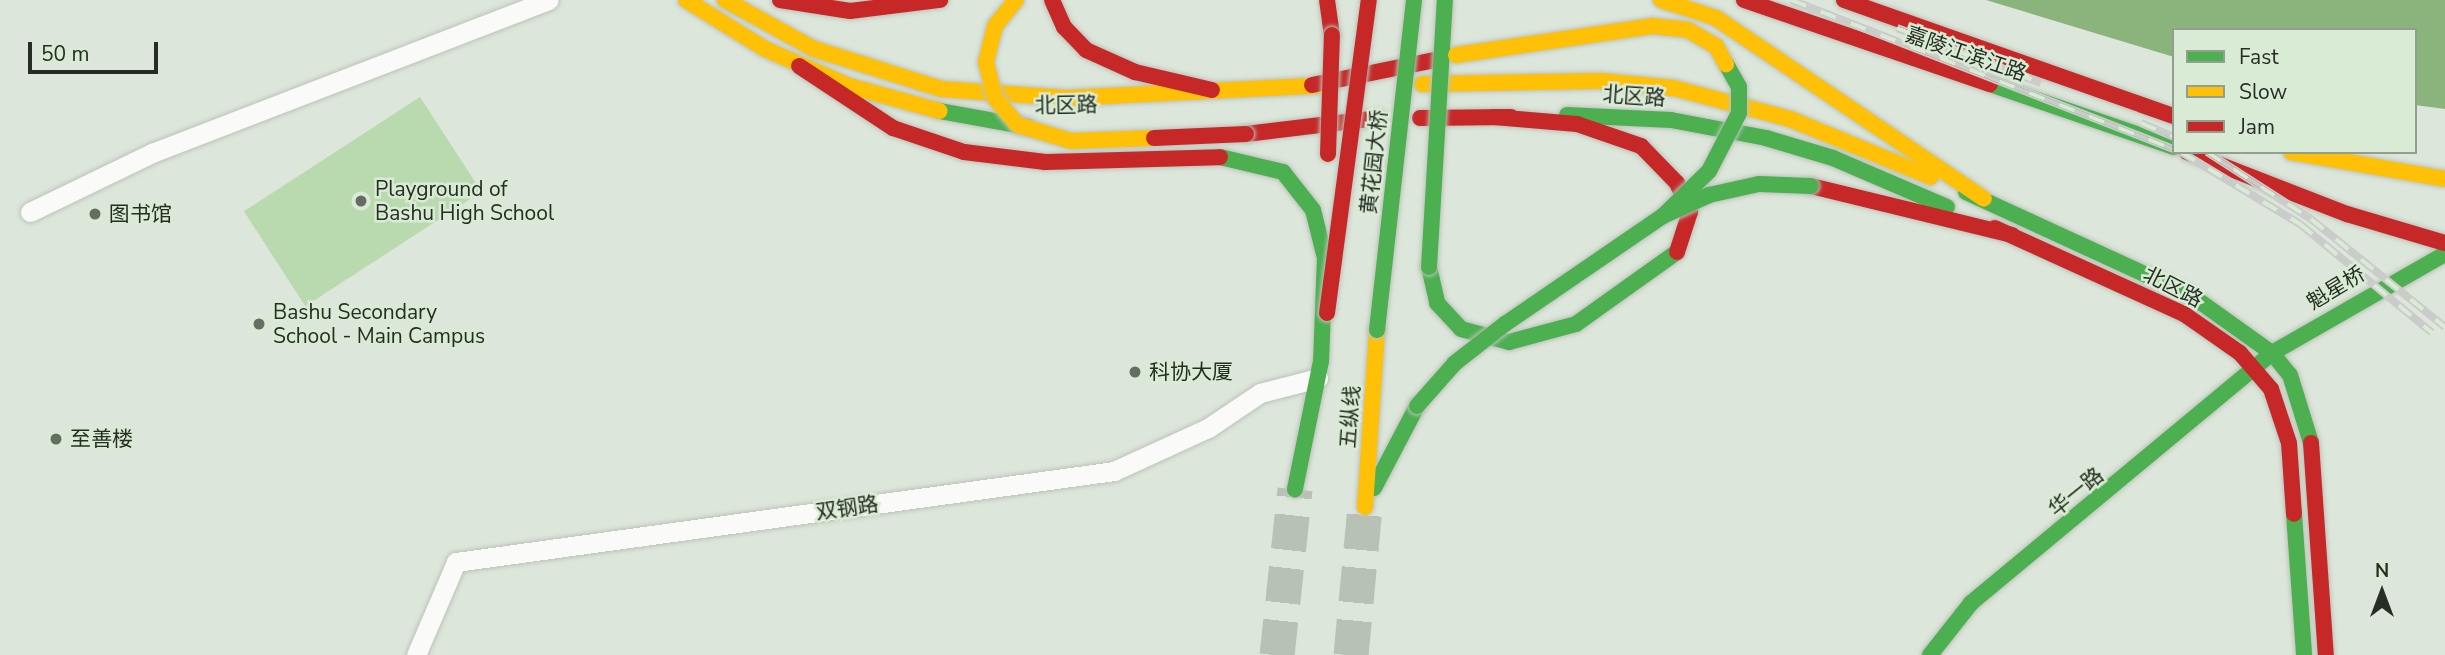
<!DOCTYPE html>
<meta charset="utf-8">
<style>
body{margin:0}
#map{position:relative;width:2445px;height:655px;overflow:hidden;background:#dde6da;font-family:"Nunito Sans","Noto Sans SC",sans-serif}
div>[style]{position:absolute}
.green>*{inset:0;background:#b9daaf;transform-origin:0 0}
.water>*{inset:0;background:#8ab47c}
.highway-tunnel>*{height:35px;margin-top:-17.5px;transform-origin:0;background:repeating-linear-gradient(90deg,#b8c1b6 0 35px,transparent 0 53px)}
.roads{filter:drop-shadow(0 0 2px #bcc3ba) drop-shadow(0 0 2px #bcc3ba)}
.street>*{height:19px;margin:-9.5px;padding:0 9.5px;transform-origin:9.5px;border-radius:9.5px;background:#fafbf9}
.fast>*{height:16px;margin:-8px;padding:0 8px;transform-origin:8px;border-radius:8px;background:#4caf50}
.slow>*{height:16px;margin:-8px;padding:0 8px;transform-origin:8px;border-radius:8px;background:#ffc107}
.jam>*{height:16px;margin:-8px;padding:0 8px;transform-origin:8px;border-radius:8px;background:#c62828}
.rail>*{height:8px;margin-top:-4px;transform-origin:0;background:repeating-linear-gradient(90deg,#daebd5 0 16px,#c9ccc9 0 32px);box-sizing:border-box;border-block:2px solid #c9ccc9}
.bridges{filter:drop-shadow(0 0 2px #bcc3ba) drop-shadow(0 0 2px #bcc3ba)}
.fast-bridge>*{height:16px;margin:-8px;padding:0 8px;transform-origin:8px;border-radius:8px;background:#4caf50}
.slow-bridge>*{height:16px;margin:-8px;padding:0 8px;transform-origin:8px;border-radius:8px;background:#ffc107}
.jam-bridge>*{height:16px;margin:-8px;padding:0 8px;transform-origin:8px;border-radius:8px;background:#c62828}
.dots>*{width:19px;height:19px;translate:-50% -50%;box-sizing:border-box;border:4px solid #daebd5;border-radius:50%}
span{translate:-50% -50%;white-space:nowrap;text-align:center;line-height:1.15;-webkit-text-stroke:5px #daebd5;paint-order:stroke}
.street-label{font-size:21px;color:#262d24}
.poi-label{font-size:21px;color:#262d24}
.left{translate:0 -50%;text-align:left}
.legend{position:absolute;left:2172px;top:28px;width:245px;height:126px;box-sizing:border-box;background:#daebd5;border:2px solid #929f8e;margin:0;padding:9px 12px;list-style:none;font-size:21px;color:#262d24}
.legend li{display:flex;align-items:center;gap:14px;height:35px}
.legend b{width:35px;border:2px solid #929f8e}
.north{position:absolute;left:2347px;top:557px;width:70px;height:70px;-webkit-text-stroke:5px #daebd5;paint-order:stroke;rotate:0deg;font-size:19px;font-weight:700;line-height:28px;text-align:center;color:#262d24}
.north::after{content:'';display:block;margin:auto;width:24px;height:32px;background:#262d24;clip-path:polygon(50% 0,100% 100%,50% 72%,0 100%)}
.scale{position:absolute;left:28px;top:42px;width:130px;height:32px;box-sizing:border-box;border:4px solid #262d24;border-top:0;padding-left:9px;font-size:21px;line-height:24px;white-space:nowrap;color:#262d24;-webkit-text-stroke:5px #daebd5;paint-order:stroke}
</style>
<div id="map">
<div class="green">
<div style="left:420px;top:97px;width:113px;height:210px;rotate:57deg"></div>
</div>
<div class="water">
<div style="clip-path:polygon(1986px 0,2445px 0,2445px 109px,2415px 105px,2415px 30px,2174px 30px,2174px 57px)"></div>
</div>
<div class="highway-tunnel">
<div style="left:1277px;top:655px;width:167px;rotate:-83.8deg"></div>
<div style="left:1351px;top:655px;width:149px;rotate:-84.6deg"></div>
</div>
<div class="roads">
<div class="street">
<div style="left:30px;top:212px;width:136px;rotate:-25.8deg"></div>
<div style="left:152px;top:153px;width:425px;rotate:-21.1deg"></div>
<div style="left:416px;top:655px;width:101px;rotate:-66.7deg"></div>
<div style="left:456px;top:562px;width:664px;rotate:-7.87deg"></div>
<div style="left:1114px;top:471px;width:103px;rotate:-24.6deg"></div>
<div style="left:1208px;top:428px;width:63px;rotate:-33.9deg"></div>
<div style="left:1260px;top:393px;width:60px;rotate:-14.5deg"></div>
</div>
<div class="fast">
<div style="left:1990px;top:84px;width:194px;rotate:18.9deg"></div>
<div style="left:940px;top:111px;width:89px;rotate:10.3deg"></div>
<div style="left:1567px;top:115px;width:104px;rotate:2.8deg"></div>
<div style="left:1671px;top:120px;width:97px;rotate:10.7deg"></div>
<div style="left:1766px;top:138px;width:70px;rotate:16.6deg"></div>
<div style="left:1833px;top:158px;width:124px;rotate:23.3deg"></div>
<div style="left:1220px;top:157px;width:65px;rotate:13.4deg"></div>
<div style="left:1283px;top:172px;width:48px;rotate:51.7deg"></div>
<div style="left:1313px;top:210px;width:49px;rotate:76deg"></div>
<div style="left:1325px;top:258px;width:103px;rotate:92.2deg"></div>
<div style="left:1321px;top:361px;width:131px;rotate:101.5deg"></div>
<div style="left:1966px;top:192px;width:249px;rotate:24.7deg"></div>
<div style="left:2192px;top:296px;width:98px;rotate:35.5deg"></div>
<div style="left:2272px;top:353px;width:28px;rotate:51deg"></div>
<div style="left:2290px;top:375px;width:71px;rotate:72.8deg"></div>
<div style="left:1429px;top:267px;width:37px;rotate:77deg"></div>
<div style="left:1437px;top:303px;width:35px;rotate:47deg"></div>
<div style="left:1461px;top:329px;width:50px;rotate:15.2deg"></div>
<div style="left:1509px;top:342px;width:69px;rotate:-15deg"></div>
<div style="left:1576px;top:324px;width:124px;rotate:-35.5deg"></div>
<div style="left:1374px;top:488px;width:93px;rotate:-62.3deg"></div>
<div style="left:2294px;top:514px;width:141px;rotate:85.9deg"></div>
<div style="left:1930px;top:655px;width:66px;rotate:-51.7deg"></div>
<div style="left:1971px;top:603px;width:391px;rotate:-39.7deg"></div>
<div style="left:2272px;top:353px;width:199px;rotate:-29.8deg"></div>
</div>
<div class="slow">
<div style="left:686px;top:0;width:93px;rotate:31.8deg"></div>
<div style="left:765px;top:49px;width:92px;rotate:23.8deg"></div>
<div style="left:849px;top:86px;width:94px;rotate:15.4deg"></div>
<div style="left:725px;top:0;width:102px;rotate:28.8deg"></div>
<div style="left:814px;top:49px;width:133px;rotate:17.5deg"></div>
<div style="left:941px;top:89px;width:125px;rotate:4.1deg"></div>
<div style="left:1066px;top:98px;width:265px;rotate:-2.8deg"></div>
<div style="left:1661px;top:0;width:58px;rotate:18.1deg"></div>
<div style="left:1716px;top:18px;width:323px;rotate:34deg"></div>
<div style="left:1422px;top:84px;width:179px;rotate:-1deg"></div>
<div style="left:1601px;top:81px;width:73px;rotate:5.5deg"></div>
<div style="left:1674px;top:88px;width:120px;rotate:15deg"></div>
<div style="left:1790px;top:119px;width:152px;rotate:22.4deg"></div>
<div style="left:2291px;top:152px;width:156px;rotate:9.9deg"></div>
<div style="left:1365px;top:507px;width:177px;rotate:-86.1deg"></div>
</div>
<div class="jam">
<div style="left:780px;top:0;width:71px;rotate:8.9deg"></div>
<div style="left:850px;top:11px;width:91px;rotate:-7deg"></div>
<div style="left:1052px;top:0;width:30px;rotate:66deg"></div>
<div style="left:1064px;top:27px;width:32px;rotate:46deg"></div>
<div style="left:1086px;top:50px;width:54px;rotate:24.2deg"></div>
<div style="left:1135px;top:72px;width:79px;rotate:13.2deg"></div>
<div style="left:1327px;top:0;width:35px;rotate:82deg"></div>
<div style="left:1744px;top:0;width:260px;rotate:18.9deg"></div>
<div style="left:1844px;top:0;width:350px;rotate:19.4deg"></div>
<div style="left:799px;top:66px;width:113px;rotate:33.4deg"></div>
<div style="left:893px;top:128px;width:75px;rotate:18.7deg"></div>
<div style="left:964px;top:152px;width:82px;rotate:7deg"></div>
<div style="left:1045px;top:162px;width:175px;rotate:-1.6deg"></div>
<div style="left:1312px;top:85px;width:126px;rotate:-11.5deg"></div>
<div style="left:1494px;top:117px;width:83px;rotate:4.8deg"></div>
<div style="left:1577px;top:124px;width:68px;rotate:19deg"></div>
<div style="left:1641px;top:146px;width:52px;rotate:45.8deg"></div>
<div style="left:1677px;top:183px;width:32px;rotate:66deg"></div>
<div style="left:1690px;top:212px;width:42px;rotate:108deg"></div>
<div style="left:1420px;top:118px;width:91px;rotate:-0.6deg"></div>
<div style="left:1246px;top:134px;width:134px;rotate:-6.9deg"></div>
<div style="left:2187px;top:152px;width:172px;rotate:21.2deg"></div>
<div style="left:2347px;top:214px;width:102px;rotate:16.5deg"></div>
<div style="left:1811px;top:186px;width:207px;rotate:13.7deg"></div>
<div style="left:1995px;top:228px;width:208px;rotate:24.5deg"></div>
<div style="left:2184px;top:314px;width:68px;rotate:34.9deg"></div>
<div style="left:2240px;top:353px;width:48px;rotate:49.3deg"></div>
<div style="left:2271px;top:389px;width:57px;rotate:71.6deg"></div>
<div style="left:2289px;top:443px;width:71px;rotate:86deg"></div>
<div style="left:2311px;top:443px;width:213px;rotate:86deg"></div>
</div>
</div>
<div class="rail">
<div style="left:1791px;top:0;width:411px;rotate:21.3deg"></div>
<div style="left:1897px;top:28px;width:154px;rotate:20.9deg"></div>
<div style="left:2141px;top:123px;width:36px;rotate:23deg"></div>
<div style="left:2181px;top:152px;width:139px;rotate:31.2deg"></div>
<div style="left:2300px;top:224px;width:171px;rotate:39.5deg"></div>
<div style="left:2207px;top:152px;width:124px;rotate:32.8deg"></div>
<div style="left:2311px;top:219px;width:172px;rotate:38.9deg"></div>
</div>
<div class="bridges">
<div class="fast-bridge">
<div style="left:1663px;top:216px;width:64px;rotate:-44.4deg"></div>
<div style="left:1709px;top:171px;width:65px;rotate:-62.7deg"></div>
<div style="left:1739px;top:113px;width:26px;rotate:-90deg"></div>
<div style="left:1739px;top:87px;width:26px;rotate:-119deg"></div>
<div style="left:1429px;top:267px;width:267px;rotate:-86.6deg"></div>
<div style="left:1377px;top:330px;width:332px;rotate:-83.6deg"></div>
<div style="left:1417px;top:406px;width:57px;rotate:-48.5deg"></div>
<div style="left:1455px;top:363px;width:63px;rotate:-38deg"></div>
<div style="left:1505px;top:324px;width:191px;rotate:-34.4deg"></div>
<div style="left:1663px;top:216px;width:51px;rotate:-24.5deg"></div>
<div style="left:1709px;top:195px;width:51px;rotate:-12.4deg"></div>
<div style="left:1759px;top:184px;width:52px;rotate:2.2deg"></div>
</div>
<div class="slow-bridge">
<div style="left:1016px;top:0;width:33px;rotate:129deg"></div>
<div style="left:995px;top:26px;width:37px;rotate:104deg"></div>
<div style="left:986px;top:62px;width:37px;rotate:76deg"></div>
<div style="left:995px;top:98px;width:35px;rotate:50deg"></div>
<div style="left:1018px;top:125px;width:55px;rotate:16.8deg"></div>
<div style="left:1071px;top:141px;width:83px;rotate:-2.1deg"></div>
<div style="left:1456px;top:55px;width:198px;rotate:-8.4deg"></div>
<div style="left:1652px;top:26px;width:36px;rotate:6deg"></div>
<div style="left:1688px;top:30px;width:32px;rotate:30deg"></div>
<div style="left:1716px;top:46px;width:21px;rotate:61deg"></div>
</div>
<div class="jam-bridge">
<div style="left:1154px;top:138px;width:92px;rotate:-2.5deg"></div>
<div style="left:1328px;top:154px;width:119px;rotate:-88.1deg"></div>
<div style="left:1327px;top:313px;width:316px;rotate:-82.4deg"></div>
</div>
</div>
<div class="dots">
<div style="left:361px;top:201px;background:#666e64"></div>
<div style="left:95px;top:214px;background:#666e64"></div>
<div style="left:259px;top:324px;background:#666e64"></div>
<div style="left:1135px;top:372px;background:#666e64"></div>
<div style="left:56px;top:439px;background:#666e64"></div>
</div>
<div class="street-label">
<span style="left:1966px;top:54px;rotate:19deg">嘉陵江滨江路</span>
<span style="left:1634px;top:96px;rotate:4deg">北区路</span>
<span style="left:1066px;top:105px;rotate:-1deg">北区路</span>
<span style="left:1374px;top:162px;rotate:-84deg">黄花园大桥</span>
<span style="left:2173px;top:287px;rotate:27deg">北区路</span>
<span style="left:2336px;top:288px;rotate:-31deg">魁星桥</span>
<span style="left:1350px;top:417px;rotate:-86deg">五纵线</span>
<span style="left:2076px;top:492px;rotate:-39deg">华一路</span>
<span style="left:847px;top:508px;rotate:-8deg">双钢路</span>
</div>
<div class="poi-label">
<span class="left" style="left:375px;top:201px">Playground of<br>Bashu High School</span>
<span class="left" style="left:109px;top:214px">图书馆</span>
<span class="left" style="left:273px;top:324px">Bashu Secondary<br>School - Main Campus</span>
<span class="left" style="left:1149px;top:372px">科协大厦</span>
<span class="left" style="left:70px;top:439px">至善楼</span>
</div>
<ul class="legend">
<li><b style="height:9px;background:#4caf50"></b>Fast</li>
<li><b style="height:9px;background:#ffc107"></b>Slow</li>
<li><b style="height:9px;background:#c62828"></b>Jam</li>
</ul>
<div class="north">N</div>
<div class="scale">50 m</div>
</div>
